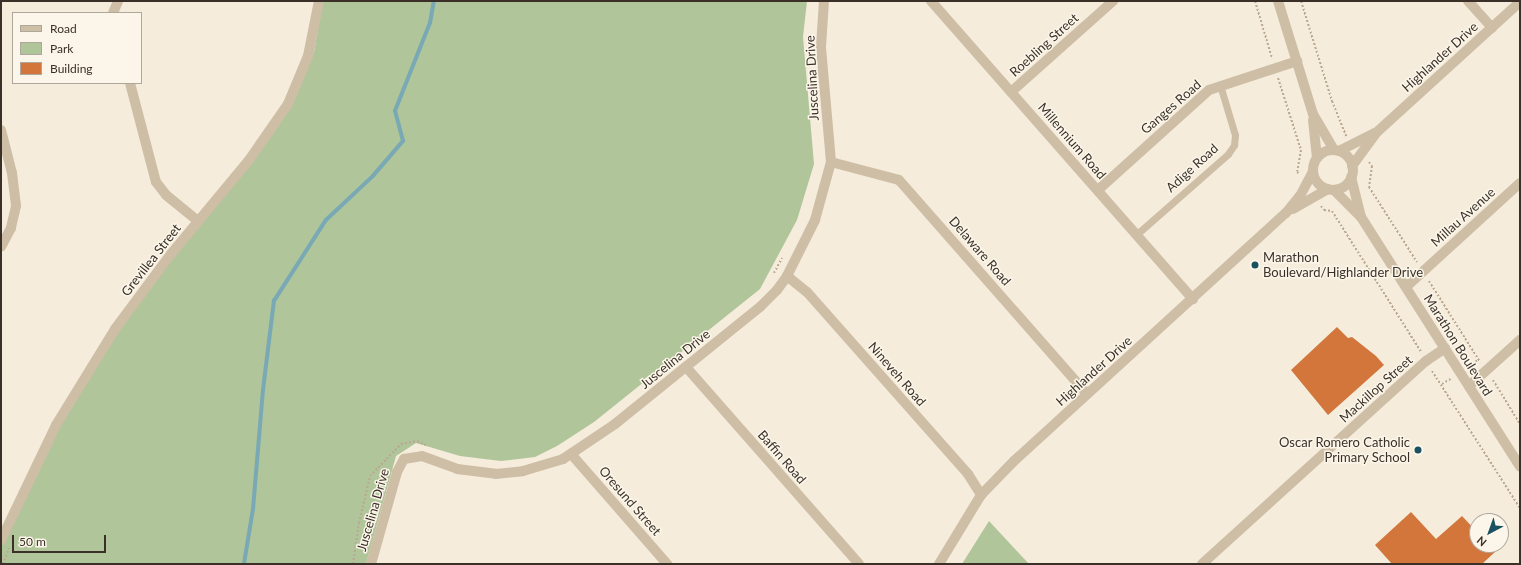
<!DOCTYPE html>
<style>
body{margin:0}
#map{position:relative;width:1521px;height:565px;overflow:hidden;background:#f5ecdc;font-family:Lato,sans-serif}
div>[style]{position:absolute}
.green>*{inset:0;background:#b0c59a}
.stream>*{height:3.5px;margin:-1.75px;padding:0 1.75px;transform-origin:1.75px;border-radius:1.75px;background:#78a9b5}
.building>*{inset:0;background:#d2763c}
.path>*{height:2px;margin-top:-1px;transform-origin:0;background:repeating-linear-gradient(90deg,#baa890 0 2px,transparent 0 4px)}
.service>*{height:7px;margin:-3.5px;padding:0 3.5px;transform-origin:3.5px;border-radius:3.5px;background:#cebea6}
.minor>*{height:10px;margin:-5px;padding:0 5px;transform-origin:5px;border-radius:5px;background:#cebea6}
.tertiary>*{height:10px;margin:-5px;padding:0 5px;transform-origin:5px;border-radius:5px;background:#cebea6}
.tertiary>.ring{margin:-5px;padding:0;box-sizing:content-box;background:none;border:10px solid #cebea6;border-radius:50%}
.dots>*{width:11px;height:11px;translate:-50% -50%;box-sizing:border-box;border:2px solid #fbf6e9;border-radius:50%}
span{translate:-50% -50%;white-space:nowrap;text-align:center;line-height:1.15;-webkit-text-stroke:3px #fbf6e9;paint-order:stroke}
.street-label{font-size:13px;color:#3a3028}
.poi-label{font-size:13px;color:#3a3028}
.left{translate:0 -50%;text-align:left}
.right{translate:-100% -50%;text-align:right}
.frame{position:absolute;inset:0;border:2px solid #3a3028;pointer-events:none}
.legend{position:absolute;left:12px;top:12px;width:130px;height:72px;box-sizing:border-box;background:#fbf6e9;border:1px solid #aea79c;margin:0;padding:5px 7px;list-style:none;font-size:12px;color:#3a3028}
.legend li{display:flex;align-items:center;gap:8px;height:20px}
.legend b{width:20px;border:1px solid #aea79c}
.north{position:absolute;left:1469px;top:513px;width:40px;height:40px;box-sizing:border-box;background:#fbf6e9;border:1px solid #aea79c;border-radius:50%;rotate:221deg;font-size:11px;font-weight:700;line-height:16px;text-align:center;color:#3a3028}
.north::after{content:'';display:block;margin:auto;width:14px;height:18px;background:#195160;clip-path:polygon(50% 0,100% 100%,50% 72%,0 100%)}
.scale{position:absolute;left:12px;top:535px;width:94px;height:18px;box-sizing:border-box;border:2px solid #3a3028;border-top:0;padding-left:5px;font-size:12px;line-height:14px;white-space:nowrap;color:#3a3028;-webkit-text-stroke:3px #fbf6e9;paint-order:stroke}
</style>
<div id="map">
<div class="green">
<div style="clip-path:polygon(323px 1px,807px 1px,803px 37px,814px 164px,797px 220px,760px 289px,594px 422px,557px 446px,535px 457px,501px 461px,460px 456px,416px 443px,396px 456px,366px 564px,1px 564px,1px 541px,70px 405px,131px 309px,293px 102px,314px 52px)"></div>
<div style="clip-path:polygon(989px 521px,1029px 564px,962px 564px)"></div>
</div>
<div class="stream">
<div style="left:244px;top:564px;width:56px;rotate:-80.7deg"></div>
<div style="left:253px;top:509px;width:119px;rotate:-85.2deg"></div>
<div style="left:263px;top:390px;width:90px;rotate:-83deg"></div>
<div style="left:274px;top:301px;width:96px;rotate:-57.3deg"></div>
<div style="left:326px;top:220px;width:64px;rotate:-43.1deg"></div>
<div style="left:373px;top:176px;width:46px;rotate:-49.4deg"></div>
<div style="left:403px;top:141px;width:31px;rotate:-105deg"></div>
<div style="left:395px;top:111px;width:95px;rotate:-68.3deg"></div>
<div style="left:430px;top:23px;width:22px;rotate:-80deg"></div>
</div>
<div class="building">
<div style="clip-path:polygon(1337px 327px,1348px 338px,1352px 337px,1376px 356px,1384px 365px,1328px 415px,1291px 370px)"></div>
<div style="clip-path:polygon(1411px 512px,1436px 539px,1462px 516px,1477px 532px,1477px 545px,1489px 545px,1495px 552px,1482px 564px,1392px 564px,1375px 545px)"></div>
</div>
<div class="path">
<div style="left:1255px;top:1px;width:59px;rotate:73.4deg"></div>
<div style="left:1301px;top:1px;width:105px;rotate:72.8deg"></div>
<div style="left:1332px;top:101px;width:38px;rotate:68deg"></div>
<div style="left:1278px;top:78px;width:76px;rotate:72.3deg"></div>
<div style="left:1301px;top:150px;width:22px;rotate:100deg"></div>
<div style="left:1297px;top:172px;width:3px;rotate:45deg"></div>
<div style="left:1369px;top:162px;width:5px;rotate:53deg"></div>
<div style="left:1372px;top:166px;width:21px;rotate:98deg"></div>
<div style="left:1369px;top:187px;width:89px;rotate:57.4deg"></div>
<div style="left:1321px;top:206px;width:5px;rotate:53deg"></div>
<div style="left:1324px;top:210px;width:8px;rotate:7deg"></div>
<div style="left:1332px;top:211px;width:167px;rotate:57.7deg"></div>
<div style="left:774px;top:273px;width:17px;rotate:-62deg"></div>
<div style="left:1429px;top:281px;width:96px;rotate:57.8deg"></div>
<div style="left:1469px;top:367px;width:13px;rotate:-39deg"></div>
<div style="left:1432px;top:371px;width:163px;rotate:57.3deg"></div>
<div style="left:1493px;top:380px;width:52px;rotate:58.5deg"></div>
<div style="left:1442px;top:384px;width:12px;rotate:-31deg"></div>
<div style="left:3px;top:564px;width:17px;rotate:-69deg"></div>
<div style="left:353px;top:564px;width:41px;rotate:-81.7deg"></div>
<div style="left:359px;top:523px;width:48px;rotate:-76.8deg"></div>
<div style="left:370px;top:476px;width:45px;rotate:-45.9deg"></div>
<div style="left:401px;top:444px;width:16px;rotate:-11deg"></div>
<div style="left:417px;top:441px;width:10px;rotate:24deg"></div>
</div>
<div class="service">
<div style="left:1137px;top:234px;width:121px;rotate:-41.3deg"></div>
<div style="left:1228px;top:154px;width:11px;rotate:-56deg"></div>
<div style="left:1234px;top:145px;width:10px;rotate:-84deg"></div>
<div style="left:1235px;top:135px;width:52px;rotate:-106.7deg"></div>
</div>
<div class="minor">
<div style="left:931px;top:1px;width:397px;rotate:48.7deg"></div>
<div style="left:1468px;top:1px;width:36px;rotate:48deg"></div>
<div style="left:113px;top:13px;width:13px;rotate:-67deg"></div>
<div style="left:130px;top:83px;width:102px;rotate:75.3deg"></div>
<div style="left:156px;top:182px;width:16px;rotate:52deg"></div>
<div style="left:166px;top:195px;width:41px;rotate:39.1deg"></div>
<div style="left:1011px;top:92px;width:137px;rotate:-41.7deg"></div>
<div style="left:1px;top:130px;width:44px;rotate:75.7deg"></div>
<div style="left:12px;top:173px;width:33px;rotate:83deg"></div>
<div style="left:16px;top:206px;width:23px;rotate:103deg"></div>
<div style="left:11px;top:228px;width:21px;rotate:118deg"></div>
<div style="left:831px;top:162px;width:70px;rotate:14.8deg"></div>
<div style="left:899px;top:180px;width:285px;rotate:48.7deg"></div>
<div style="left:1098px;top:190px;width:149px;rotate:-42deg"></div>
<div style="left:1209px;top:90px;width:93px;rotate:-18.2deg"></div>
<div style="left:787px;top:276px;width:26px;rotate:39deg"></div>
<div style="left:807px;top:292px;width:243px;rotate:48.5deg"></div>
<div style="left:968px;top:474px;width:25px;rotate:58deg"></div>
<div style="left:1406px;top:287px;width:154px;rotate:-42.4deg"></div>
<div style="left:686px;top:367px;width:262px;rotate:48.7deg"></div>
<div style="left:1469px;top:386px;width:69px;rotate:-42deg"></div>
<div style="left:572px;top:455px;width:145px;rotate:48.9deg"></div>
<div style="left:371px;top:564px;width:96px;rotate:-74.2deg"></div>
<div style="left:397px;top:472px;width:15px;rotate:-62deg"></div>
<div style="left:404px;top:459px;width:18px;rotate:-9deg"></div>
<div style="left:422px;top:456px;width:37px;rotate:20deg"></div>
<div style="left:457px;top:469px;width:39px;rotate:7deg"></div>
<div style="left:496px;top:474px;width:27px;rotate:-6deg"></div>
<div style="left:523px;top:471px;width:42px;rotate:-16.7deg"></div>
<div style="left:563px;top:459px;width:63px;rotate:-33.9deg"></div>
<div style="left:615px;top:424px;width:186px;rotate:-38.9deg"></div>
<div style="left:760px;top:307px;width:24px;rotate:-45deg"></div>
<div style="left:777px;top:290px;width:17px;rotate:-54deg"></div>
<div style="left:787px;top:276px;width:63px;rotate:-63.4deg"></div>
<div style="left:815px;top:220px;width:60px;rotate:-74.6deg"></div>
<div style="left:831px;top:162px;width:115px;rotate:-95deg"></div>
<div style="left:821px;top:47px;width:46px;rotate:-86.3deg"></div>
<div style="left:1202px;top:564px;width:302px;rotate:-42.2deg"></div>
<div style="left:1426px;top:361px;width:23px;rotate:-34deg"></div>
</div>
<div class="tertiary">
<div style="left:1278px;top:1px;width:118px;rotate:72.8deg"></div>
<div style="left:1313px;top:114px;width:42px;rotate:59.7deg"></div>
<div style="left:1313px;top:120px;width:38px;rotate:84deg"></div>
<div class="ring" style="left:1313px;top:150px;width:30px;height:30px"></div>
<div style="left:1339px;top:151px;width:40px;rotate:-26.6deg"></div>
<div style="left:1352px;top:166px;width:42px;rotate:-53.7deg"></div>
<div style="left:1377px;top:132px;width:193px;rotate:-42.3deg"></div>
<div style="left:1351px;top:177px;width:41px;rotate:76deg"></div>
<div style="left:1334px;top:190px;width:38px;rotate:45deg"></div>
<div style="left:1361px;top:217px;width:296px;rotate:57.5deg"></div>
<div style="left:1293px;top:209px;width:40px;rotate:-29.7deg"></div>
<div style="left:1px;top:540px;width:127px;rotate:-64.4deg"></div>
<div style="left:56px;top:425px;width:113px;rotate:-58.4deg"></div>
<div style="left:115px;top:329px;width:94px;rotate:-53.3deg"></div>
<div style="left:171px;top:254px;width:122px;rotate:-50.3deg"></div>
<div style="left:249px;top:160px;width:68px;rotate:-55.1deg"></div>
<div style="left:288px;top:104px;width:52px;rotate:-67.4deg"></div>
<div style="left:308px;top:56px;width:56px;rotate:-78.7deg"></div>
<div style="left:939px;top:564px;width:81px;rotate:-58.7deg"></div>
<div style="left:981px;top:495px;width:47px;rotate:-45.9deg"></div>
<div style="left:1014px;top:461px;width:368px;rotate:-42.4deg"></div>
<div style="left:1286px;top:213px;width:22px;rotate:-51deg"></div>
<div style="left:1300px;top:196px;width:27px;rotate:-62deg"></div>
</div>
<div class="dots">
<div style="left:1255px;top:265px;background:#195160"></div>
<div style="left:1418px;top:450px;background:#195160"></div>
</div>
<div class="street-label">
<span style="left:1044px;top:45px;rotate:-42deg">Roebling Street</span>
<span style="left:1440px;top:57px;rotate:-42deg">Highlander Drive</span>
<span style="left:812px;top:78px;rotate:-93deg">Juscelina Drive</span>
<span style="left:1171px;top:107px;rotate:-41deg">Ganges Road</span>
<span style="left:1072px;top:141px;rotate:49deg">Millennium Road</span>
<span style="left:1192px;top:168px;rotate:-42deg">Adige Road</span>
<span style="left:1463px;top:217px;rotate:-42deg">Millau Avenue</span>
<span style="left:980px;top:251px;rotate:49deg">Delaware Road</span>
<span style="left:151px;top:260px;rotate:-52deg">Grevillea Street</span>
<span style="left:1458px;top:345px;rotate:58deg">Marathon Boulevard</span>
<span style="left:675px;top:359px;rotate:-39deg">Juscelina Drive</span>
<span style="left:1094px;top:371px;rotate:-42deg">Highlander Drive</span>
<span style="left:897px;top:374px;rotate:49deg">Nineveh Road</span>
<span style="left:1376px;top:389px;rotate:-42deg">Mackillop Street</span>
<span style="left:782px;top:457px;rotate:49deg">Baffin Road</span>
<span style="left:630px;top:501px;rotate:49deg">Oresund Street</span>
<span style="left:373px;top:510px;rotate:-74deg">Juscelina Drive</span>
</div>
<div class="poi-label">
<span class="left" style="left:1263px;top:265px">Marathon<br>Boulevard/Highlander Drive</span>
<span class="right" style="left:1410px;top:450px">Oscar Romero Catholic<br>Primary School</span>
</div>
<div class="frame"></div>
<ul class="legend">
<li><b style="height:5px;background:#cebea6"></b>Road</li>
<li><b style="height:11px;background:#b0c59a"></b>Park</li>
<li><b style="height:11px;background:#d2763c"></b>Building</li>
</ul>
<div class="north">N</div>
<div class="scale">50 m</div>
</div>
